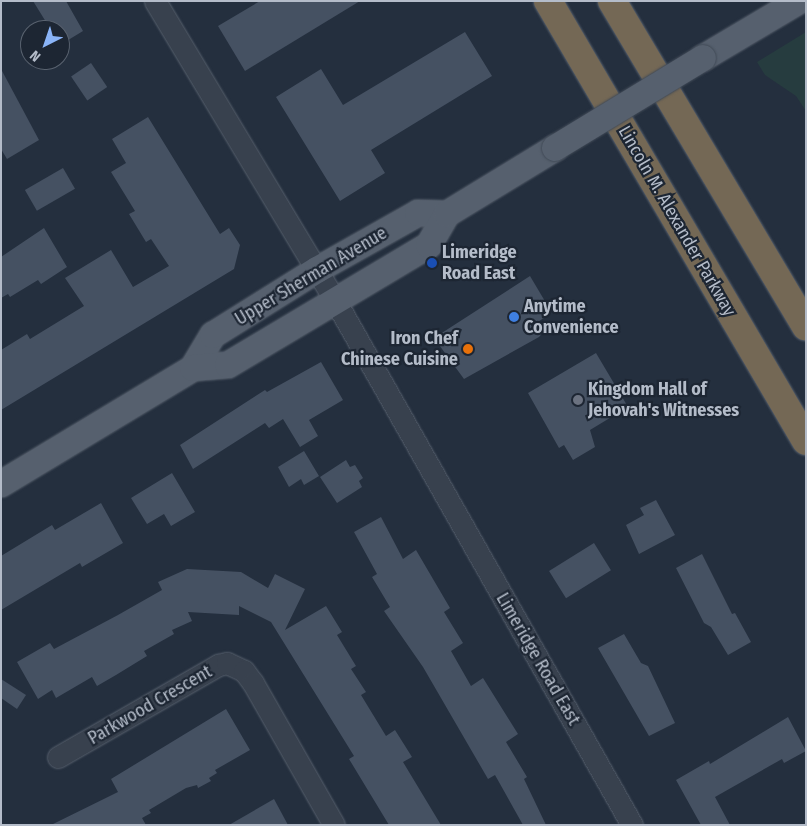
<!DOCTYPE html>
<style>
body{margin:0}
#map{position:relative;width:807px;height:826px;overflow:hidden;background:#242f3e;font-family:"Fira Sans Condensed",sans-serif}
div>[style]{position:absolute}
.green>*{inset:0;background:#263c3f}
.building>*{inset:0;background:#455162;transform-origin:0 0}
.roads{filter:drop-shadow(0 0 1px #565f6c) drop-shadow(0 0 1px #565f6c)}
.minor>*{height:21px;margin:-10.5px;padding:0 10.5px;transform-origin:10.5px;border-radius:10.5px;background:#38414e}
.major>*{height:26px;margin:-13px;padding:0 13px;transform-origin:13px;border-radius:13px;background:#56606e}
.highway>*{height:28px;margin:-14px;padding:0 14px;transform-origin:14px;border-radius:14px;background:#746855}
.bridges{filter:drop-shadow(0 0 1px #414a57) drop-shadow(0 0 1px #414a57)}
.major-bridge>*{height:26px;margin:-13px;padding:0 13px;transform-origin:13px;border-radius:13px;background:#56606e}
.dots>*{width:14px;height:14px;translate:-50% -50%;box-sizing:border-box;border:2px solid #1d2633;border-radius:50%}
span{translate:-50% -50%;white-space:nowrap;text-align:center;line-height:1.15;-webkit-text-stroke:4.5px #1d2633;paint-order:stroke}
.street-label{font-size:18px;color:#b4bcc9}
.poi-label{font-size:18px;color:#b4bcc9;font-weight:700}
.left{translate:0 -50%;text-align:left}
.right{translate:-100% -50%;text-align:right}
.frame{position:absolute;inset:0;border:2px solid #b4bcc9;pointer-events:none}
.north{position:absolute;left:20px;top:20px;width:50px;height:50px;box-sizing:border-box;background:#1d2633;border:1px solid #59626f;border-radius:50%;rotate:221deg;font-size:14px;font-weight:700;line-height:20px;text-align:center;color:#b4bcc9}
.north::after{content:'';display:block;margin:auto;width:18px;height:22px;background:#8ab4f8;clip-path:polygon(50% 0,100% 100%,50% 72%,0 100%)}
</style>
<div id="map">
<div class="green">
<div style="clip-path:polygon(806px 32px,806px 111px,796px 96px,765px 75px,757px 62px)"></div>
</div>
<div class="building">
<div style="clip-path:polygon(33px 1px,66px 1px,83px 31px,60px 45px,60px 30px,51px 30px)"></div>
<div style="clip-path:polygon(260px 1px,360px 1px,245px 71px,218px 26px)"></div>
<div style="clip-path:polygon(465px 32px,492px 76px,371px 150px,385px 173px,340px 201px,276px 97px,321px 69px,343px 105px)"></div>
<div style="left:91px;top:63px;width:29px;height:24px;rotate:56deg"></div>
<div style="clip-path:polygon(1px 69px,39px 140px,7px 159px,1px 149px)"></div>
<div style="clip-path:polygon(148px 117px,220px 234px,229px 228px,240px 245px,234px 269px,1px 410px,1px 350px,27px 334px,30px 339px,84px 306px,65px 278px,111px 250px,133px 287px,169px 266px,151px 239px,146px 242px,129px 214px,135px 211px,111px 172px,126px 163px,112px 139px)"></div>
<div style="left:63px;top:168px;width:24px;height:44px;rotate:60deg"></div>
<div style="clip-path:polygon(44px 228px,67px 267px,41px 284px,38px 280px,10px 297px,8px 294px,1px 298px,1px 257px)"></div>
<div style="clip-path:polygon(530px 276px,549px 308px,549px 315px,539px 321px,545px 330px,539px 337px,464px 379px,434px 338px)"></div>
<div style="clip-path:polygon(596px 353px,628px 407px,590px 430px,595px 447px,573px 460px,564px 445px,559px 448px,528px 393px)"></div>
<div style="clip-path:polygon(321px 362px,343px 400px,309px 420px,318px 436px,300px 447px,283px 419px,269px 428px,265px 423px,193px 469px,180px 445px,265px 390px,267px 392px)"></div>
<div style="clip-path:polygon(304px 451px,319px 476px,304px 485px,301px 479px,289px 487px,278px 467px)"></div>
<div style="clip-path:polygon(346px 460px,350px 467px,355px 465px,363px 478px,359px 481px,362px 487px,337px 503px,320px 477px)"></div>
<div style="clip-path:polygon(172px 473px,195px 512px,171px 526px,164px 514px,147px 524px,131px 498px)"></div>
<div style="clip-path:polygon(656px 500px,675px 535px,639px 554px,626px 525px,644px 515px,640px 508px)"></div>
<div style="clip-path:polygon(101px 503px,123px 543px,82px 567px,80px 563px,1px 610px,1px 556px,52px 525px,55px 530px)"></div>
<div style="clip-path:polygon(381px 517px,403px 559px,416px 550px,450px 608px,444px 612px,463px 643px,451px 651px,471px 686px,483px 678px,518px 734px,506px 742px,527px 777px,524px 779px,546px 825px,523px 825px,495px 775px,488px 779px,423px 667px,384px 611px,390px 607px,372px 577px,377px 574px,354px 532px)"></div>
<div style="left:594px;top:543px;width:32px;height:53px;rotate:58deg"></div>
<div style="clip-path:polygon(702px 554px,732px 614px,735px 613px,751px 642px,728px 655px,711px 627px,704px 623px,676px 568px)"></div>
<div style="clip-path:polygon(187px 569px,241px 572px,268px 588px,275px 574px,305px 589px,285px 630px,326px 606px,342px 632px,337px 635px,356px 666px,351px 669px,366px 692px,361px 695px,386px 736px,395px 730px,412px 757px,403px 762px,441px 825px,389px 825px,349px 759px,354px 756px,271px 622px,239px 606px,239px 615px,188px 612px,192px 621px,172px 630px,174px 634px,144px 651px,147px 656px,116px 675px,97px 686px,92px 677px,56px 698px,52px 690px,38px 699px,17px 662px,50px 643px,54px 649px,118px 615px,162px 590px,158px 582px)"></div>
<div style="clip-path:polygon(624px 634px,641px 663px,648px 666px,675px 723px,649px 736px,598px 648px)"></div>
<div style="clip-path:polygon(1px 679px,26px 695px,17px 709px,1px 698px)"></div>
<div style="clip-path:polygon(226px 709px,250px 750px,215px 770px,217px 773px,209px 778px,211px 781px,198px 788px,197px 785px,186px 788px,149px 810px,151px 813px,142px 818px,146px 825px,51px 825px,118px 792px,111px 779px)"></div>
<div style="clip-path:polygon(788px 717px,806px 751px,784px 763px,782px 759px,715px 797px,730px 825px,701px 825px,676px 780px,709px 761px,710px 764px)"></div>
<div style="clip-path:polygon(274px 799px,288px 825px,229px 825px)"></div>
</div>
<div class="roads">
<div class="minor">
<div style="left:155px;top:1px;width:351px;rotate:59deg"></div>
<div style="left:336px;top:302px;width:601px;rotate:60.49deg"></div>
<div style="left:58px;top:757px;width:185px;rotate:-29.9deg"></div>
<div style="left:218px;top:665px;width:9px;rotate:-13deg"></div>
<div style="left:227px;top:663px;width:19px;rotate:25deg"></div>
<div style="left:244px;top:671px;width:15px;rotate:53deg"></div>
<div style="left:253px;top:683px;width:163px;rotate:60.3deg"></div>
</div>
<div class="major">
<div style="left:703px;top:58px;width:112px;rotate:-30.7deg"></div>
<div style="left:193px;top:368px;width:39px;rotate:-59deg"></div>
<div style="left:213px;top:335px;width:123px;rotate:-32deg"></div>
<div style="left:317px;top:270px;width:116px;rotate:-29.4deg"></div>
<div style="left:418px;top:213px;width:29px;rotate:2deg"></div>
<div style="left:1px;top:484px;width:224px;rotate:-31.1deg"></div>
<div style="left:193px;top:368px;width:35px;rotate:-5deg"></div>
<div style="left:228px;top:365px;width:234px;rotate:-30.8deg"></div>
<div style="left:429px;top:245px;width:36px;rotate:-60deg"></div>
<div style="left:447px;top:214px;width:127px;rotate:-31.4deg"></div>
</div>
<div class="highway">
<div style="left:548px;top:1px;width:510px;rotate:59.61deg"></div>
<div style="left:612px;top:1px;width:379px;rotate:59.2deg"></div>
</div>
</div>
<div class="bridges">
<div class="major-bridge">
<div style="left:555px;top:148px;width:173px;rotate:-31.3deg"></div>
</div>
</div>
<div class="dots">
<div style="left:432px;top:263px;background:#1a4fb4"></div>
<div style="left:514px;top:317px;background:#3f7fe0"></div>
<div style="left:468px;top:349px;background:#e8710a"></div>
<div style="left:578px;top:400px;background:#6b7280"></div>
</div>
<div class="street-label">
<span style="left:677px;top:221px;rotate:60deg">Lincoln M. Alexander Parkway</span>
<span style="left:311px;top:276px;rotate:-31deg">Upper Sherman Avenue</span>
<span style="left:538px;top:659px;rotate:60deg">Limeridge Road East</span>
<span style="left:150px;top:705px;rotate:-30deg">Parkwood Crescent</span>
</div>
<div class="poi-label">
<span class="left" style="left:442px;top:263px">Limeridge<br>Road East</span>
<span class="left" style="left:524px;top:317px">Anytime<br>Convenience</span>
<span class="right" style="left:458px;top:349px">Iron Chef<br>Chinese Cuisine</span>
<span class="left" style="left:588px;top:400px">Kingdom Hall of<br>Jehovah's Witnesses</span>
</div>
<div class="frame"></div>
<div class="north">N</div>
</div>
